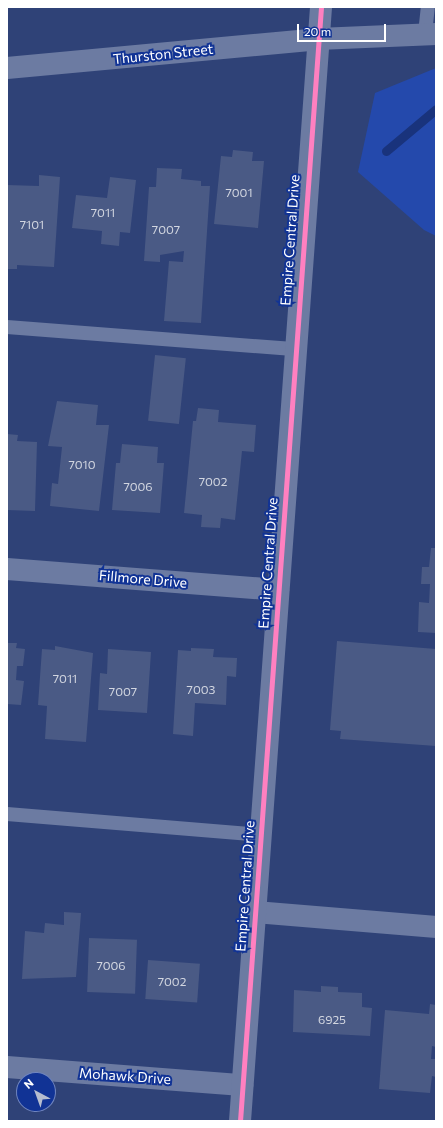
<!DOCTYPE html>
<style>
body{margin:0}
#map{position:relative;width:443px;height:1128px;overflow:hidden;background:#2f4277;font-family:Commissioner,sans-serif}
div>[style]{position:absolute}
.green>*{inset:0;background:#2449ac}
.stream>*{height:9px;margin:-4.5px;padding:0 4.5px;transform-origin:4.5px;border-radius:4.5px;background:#19337c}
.building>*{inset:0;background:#4a5a85;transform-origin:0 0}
.service>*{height:14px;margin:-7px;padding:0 7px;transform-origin:7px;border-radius:7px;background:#6c7ba2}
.minor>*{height:22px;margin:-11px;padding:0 11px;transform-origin:11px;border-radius:11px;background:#6c7ba2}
.tertiary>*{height:22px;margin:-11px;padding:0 11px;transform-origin:11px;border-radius:11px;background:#6c7ba2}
.cycleway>*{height:5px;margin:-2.5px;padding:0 2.5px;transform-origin:2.5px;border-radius:2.5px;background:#ff80c0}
span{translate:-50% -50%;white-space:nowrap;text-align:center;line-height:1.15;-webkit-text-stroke:4px #113395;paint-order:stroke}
.number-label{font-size:12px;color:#d2d6e0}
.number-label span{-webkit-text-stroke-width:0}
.street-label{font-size:14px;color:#fff}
.frame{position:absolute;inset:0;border:8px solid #fff;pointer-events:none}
.north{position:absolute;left:16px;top:1072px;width:40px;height:40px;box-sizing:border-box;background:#113395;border:1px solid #7085bf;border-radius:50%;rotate:319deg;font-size:11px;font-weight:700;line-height:16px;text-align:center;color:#fff}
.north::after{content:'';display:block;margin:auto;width:14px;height:18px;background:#b6bdcf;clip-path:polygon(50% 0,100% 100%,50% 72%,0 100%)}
.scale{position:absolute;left:297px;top:24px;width:89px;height:18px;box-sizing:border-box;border:2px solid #fff;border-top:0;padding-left:5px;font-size:12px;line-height:14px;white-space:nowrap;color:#fff;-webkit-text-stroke:3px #113395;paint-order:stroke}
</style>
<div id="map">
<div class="green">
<div style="clip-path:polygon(436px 68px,436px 236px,424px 230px,358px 172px,375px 93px)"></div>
</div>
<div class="stream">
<div style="left:386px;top:151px;width:65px;rotate:-40deg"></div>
</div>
<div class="building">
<div style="clip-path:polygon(233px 150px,253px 152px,252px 161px,264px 161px,258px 228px,214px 224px,221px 156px,232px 157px)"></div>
<div style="clip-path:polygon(157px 168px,182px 169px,181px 179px,201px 181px,201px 186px,210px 186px,201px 323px,164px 321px,169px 261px,183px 262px,184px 251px,160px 255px,160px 262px,144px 261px,149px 187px,156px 187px)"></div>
<div style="clip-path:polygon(39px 175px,60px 177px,54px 267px,17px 265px,17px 269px,7px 269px,7px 185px,39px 186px)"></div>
<div style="clip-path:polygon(110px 177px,136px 180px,130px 233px,120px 232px,119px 246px,101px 244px,102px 231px,72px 228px,76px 195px,107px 198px)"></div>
<div style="left:155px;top:355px;width:31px;height:66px;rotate:6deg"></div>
<div style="clip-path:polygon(57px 401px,98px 405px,96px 425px,109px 425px,99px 511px,50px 506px,52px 483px,58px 484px,62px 447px,48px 446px)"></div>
<div style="clip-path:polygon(198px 408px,219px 410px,218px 422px,256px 425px,254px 452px,242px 451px,235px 520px,221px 518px,220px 528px,201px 527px,202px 515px,184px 513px,193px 421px,196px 421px)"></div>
<div style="clip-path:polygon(7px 434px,18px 435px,17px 441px,37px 442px,35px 511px,7px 510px)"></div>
<div style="clip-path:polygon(122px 444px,158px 447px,157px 463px,164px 463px,160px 513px,112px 510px,116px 463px,120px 463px)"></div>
<div style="clip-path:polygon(431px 548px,436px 548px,436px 633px,418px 632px,419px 602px,429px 603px,430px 584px,421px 584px,422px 567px,429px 567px)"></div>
<div style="clip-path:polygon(337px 641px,436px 649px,436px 746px,340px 739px,341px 731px,330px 730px)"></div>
<div style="clip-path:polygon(7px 643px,17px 643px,16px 648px,25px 649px,23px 666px,17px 666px,16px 680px,24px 681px,21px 705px,7px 704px)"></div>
<div style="clip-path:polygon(55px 646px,93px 653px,86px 742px,45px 739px,47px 706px,38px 705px,42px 649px,55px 650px)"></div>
<div style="clip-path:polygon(191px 648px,214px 649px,213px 657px,237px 658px,236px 677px,227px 676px,226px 705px,195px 703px,193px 736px,173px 734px,178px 650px,191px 651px)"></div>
<div style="clip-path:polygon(108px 649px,151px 652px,147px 713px,98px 710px,100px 673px,107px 674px)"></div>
<div style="clip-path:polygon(64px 912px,81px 913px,76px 977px,22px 979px,25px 931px,44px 933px,45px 923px,64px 925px)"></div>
<div style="left:89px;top:938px;width:48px;height:54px;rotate:2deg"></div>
<div style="left:148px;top:960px;width:52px;height:39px;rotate:4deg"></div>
<div style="clip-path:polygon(321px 986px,338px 987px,338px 992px,362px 993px,362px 1007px,372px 1008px,370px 1036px,293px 1032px,294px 990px,321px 992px)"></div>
<div style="clip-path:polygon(430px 1004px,436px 1005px,436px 1047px,432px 1046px,431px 1059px,436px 1059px,436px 1077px,432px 1076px,430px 1093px,379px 1089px,385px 1010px,429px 1014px)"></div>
</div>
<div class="service">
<div style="left:425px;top:34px;width:27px;rotate:-84deg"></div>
<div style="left:7px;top:327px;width:287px;rotate:4.4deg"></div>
<div style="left:7px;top:814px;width:255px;rotate:4.7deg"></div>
</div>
<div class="minor">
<div style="left:7px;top:569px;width:272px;rotate:4.4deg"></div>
<div style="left:255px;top:912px;width:182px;rotate:4.7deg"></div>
<div style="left:7px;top:1067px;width:236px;rotate:4.4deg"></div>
</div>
<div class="tertiary">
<div style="left:7px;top:68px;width:312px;rotate:-5.3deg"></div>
<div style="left:318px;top:39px;width:118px;rotate:-2.4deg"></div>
<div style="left:240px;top:1121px;width:1117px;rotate:-85.84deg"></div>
</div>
<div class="cycleway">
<div style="left:240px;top:1121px;width:1117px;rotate:-85.84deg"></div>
</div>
<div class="number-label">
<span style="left:239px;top:193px">7001</span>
<span style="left:103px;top:213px">7011</span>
<span style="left:32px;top:225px">7101</span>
<span style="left:166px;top:230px">7007</span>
<span style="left:82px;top:465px">7010</span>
<span style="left:213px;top:482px">7002</span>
<span style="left:138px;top:487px">7006</span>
<span style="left:65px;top:679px">7011</span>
<span style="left:201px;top:690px">7003</span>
<span style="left:123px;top:692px">7007</span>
<span style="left:111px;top:966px">7006</span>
<span style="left:172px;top:982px">7002</span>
<span style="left:332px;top:1020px">6925</span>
</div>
<div class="street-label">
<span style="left:163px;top:54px;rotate:-6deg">Thurston Street</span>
<span style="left:290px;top:240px;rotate:-86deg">Empire Central Drive</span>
<span style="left:268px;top:563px;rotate:-86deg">Empire Central Drive</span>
<span style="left:143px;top:579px;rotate:5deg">Fillmore Drive</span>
<span style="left:245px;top:886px;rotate:-86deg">Empire Central Drive</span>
<span style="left:125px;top:1076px;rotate:4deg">Mohawk Drive</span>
</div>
<div class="frame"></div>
<div class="north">N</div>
<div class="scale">20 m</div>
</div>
